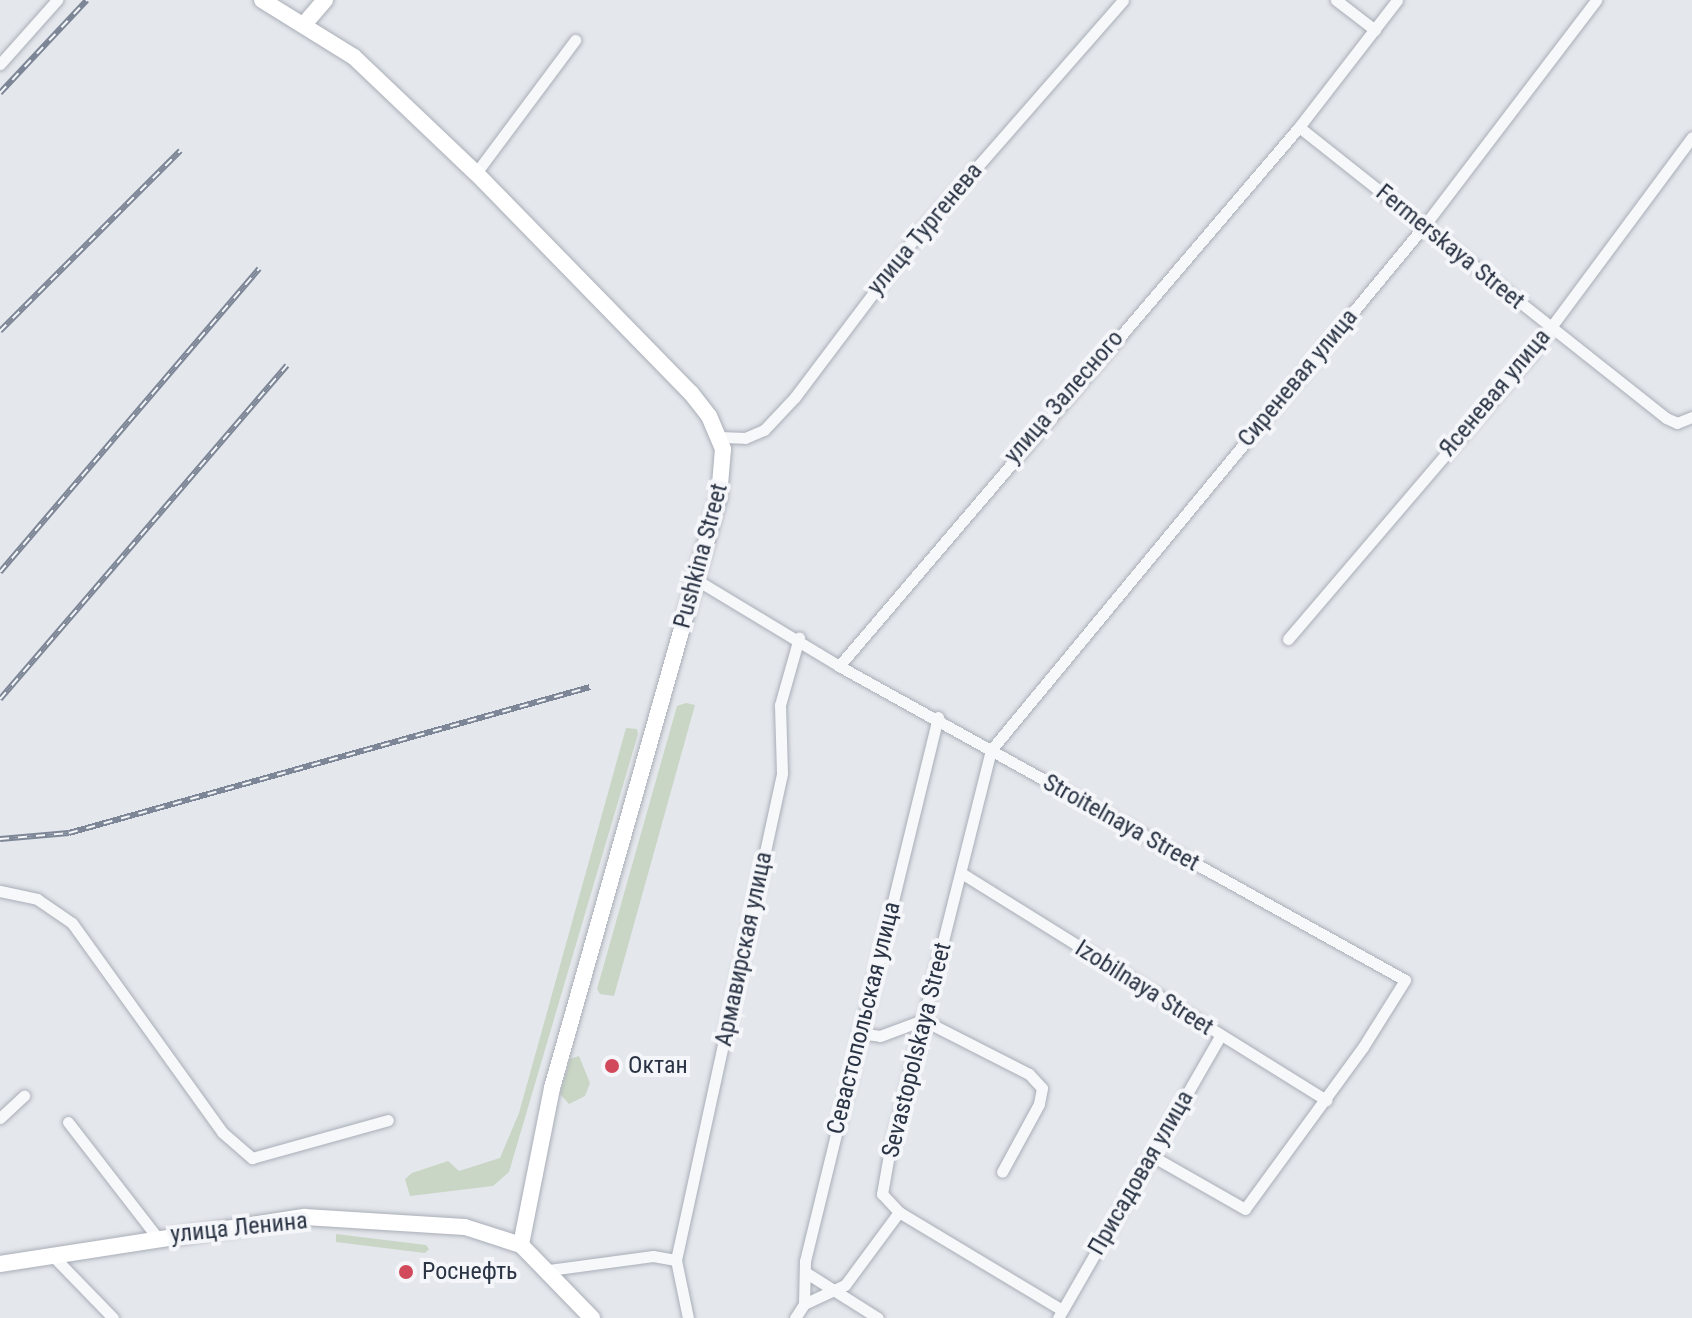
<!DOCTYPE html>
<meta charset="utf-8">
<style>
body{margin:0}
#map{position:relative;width:1692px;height:1318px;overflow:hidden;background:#e4e7ec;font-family:"Roboto Condensed",sans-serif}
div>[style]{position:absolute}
.green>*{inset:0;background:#c9d6c5}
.roads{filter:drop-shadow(0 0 2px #a9aeb7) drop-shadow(0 0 2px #a9aeb7)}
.minor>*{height:11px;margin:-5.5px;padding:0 5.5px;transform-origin:5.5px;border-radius:5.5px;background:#f7f8fa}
.secondary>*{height:16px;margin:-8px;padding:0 8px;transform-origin:8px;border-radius:8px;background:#fff}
.rail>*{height:6px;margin-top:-3px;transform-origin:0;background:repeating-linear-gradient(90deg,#f4f6f9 0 9px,#7d8696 0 18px);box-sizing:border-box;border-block:2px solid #7d8696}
.dots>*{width:22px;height:22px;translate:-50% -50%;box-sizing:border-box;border:4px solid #f4f6f9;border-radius:50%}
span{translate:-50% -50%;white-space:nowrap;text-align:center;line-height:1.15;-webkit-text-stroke:8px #f4f6f9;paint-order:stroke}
.street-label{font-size:24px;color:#2b3445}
.poi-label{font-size:24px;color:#2b3445}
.left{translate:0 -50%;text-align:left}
</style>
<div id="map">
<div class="green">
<div style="clip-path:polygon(686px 703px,695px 705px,614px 996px,600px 994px,597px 989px,677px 706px)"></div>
<div style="clip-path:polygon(626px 728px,637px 729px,638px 734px,509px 1172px,493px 1186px,410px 1196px,405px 1179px,412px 1173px,448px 1161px,459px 1171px,500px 1158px,519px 1113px)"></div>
<div style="clip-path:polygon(579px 1056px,590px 1083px,585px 1096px,569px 1104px,560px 1094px,570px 1059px)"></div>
<div style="clip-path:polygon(336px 1234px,426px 1245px,429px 1249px,425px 1253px,336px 1242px)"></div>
</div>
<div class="roads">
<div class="minor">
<div style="left:1336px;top:0;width:49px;rotate:37.6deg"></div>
<div style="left:0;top:64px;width:86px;rotate:-48.3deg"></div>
<div style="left:1299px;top:127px;width:468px;rotate:38.4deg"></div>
<div style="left:1666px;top:418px;width:12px;rotate:24deg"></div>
<div style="left:1677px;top:423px;width:16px;rotate:-22deg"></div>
<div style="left:476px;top:173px;width:166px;rotate:-53.3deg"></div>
<div style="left:720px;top:437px;width:25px;rotate:2deg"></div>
<div style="left:745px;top:438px;width:21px;rotate:-23deg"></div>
<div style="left:764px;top:430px;width:45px;rotate:-46.8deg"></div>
<div style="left:795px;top:397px;width:198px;rotate:-53deg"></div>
<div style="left:914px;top:239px;width:317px;rotate:-48.8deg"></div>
<div style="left:695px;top:579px;width:168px;rotate:31.1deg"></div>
<div style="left:839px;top:666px;width:709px;rotate:-49.52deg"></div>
<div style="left:1299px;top:127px;width:160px;rotate:-52.3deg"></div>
<div style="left:1288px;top:639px;width:375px;rotate:-49.5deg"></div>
<div style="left:1531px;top:354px;width:270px;rotate:-53.4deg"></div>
<div style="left:839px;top:666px;width:647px;rotate:29.02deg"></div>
<div style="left:1405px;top:980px;width:79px;rotate:122.1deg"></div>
<div style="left:1363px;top:1047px;width:200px;rotate:126.1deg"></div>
<div style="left:1245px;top:1209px;width:107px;rotate:-150.3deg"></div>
<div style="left:963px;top:874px;width:428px;rotate:31.9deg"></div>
<div style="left:0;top:891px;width:38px;rotate:12deg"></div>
<div style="left:37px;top:899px;width:42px;rotate:34.4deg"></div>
<div style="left:72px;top:923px;width:257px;rotate:54.3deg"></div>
<div style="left:222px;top:1132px;width:40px;rotate:41deg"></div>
<div style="left:252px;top:1158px;width:141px;rotate:-15.6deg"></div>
<div style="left:859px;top:1033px;width:21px;rotate:8deg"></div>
<div style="left:880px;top:1036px;width:46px;rotate:-20.4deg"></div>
<div style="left:923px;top:1020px;width:119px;rotate:27deg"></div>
<div style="left:1029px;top:1074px;width:19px;rotate:47deg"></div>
<div style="left:1042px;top:1088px;width:16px;rotate:101deg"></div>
<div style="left:1039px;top:1104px;width:77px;rotate:118.6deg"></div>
<div style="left:0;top:1118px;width:33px;rotate:-43deg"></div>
<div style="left:68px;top:1122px;width:145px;rotate:52.3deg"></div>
<div style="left:899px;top:1212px;width:190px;rotate:31deg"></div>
<div style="left:52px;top:1255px;width:88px;rotate:45.9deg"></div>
<div style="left:676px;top:1260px;width:59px;rotate:78.3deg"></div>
<div style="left:549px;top:1270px;width:105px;rotate:-7.7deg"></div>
<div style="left:653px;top:1256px;width:23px;rotate:10deg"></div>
<div style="left:676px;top:1260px;width:498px;rotate:-77.7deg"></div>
<div style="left:782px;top:773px;width:68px;rotate:-91.7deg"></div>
<div style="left:780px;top:705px;width:70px;rotate:-74.2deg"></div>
<div style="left:805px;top:1272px;width:86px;rotate:32.2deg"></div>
<div style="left:804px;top:1304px;width:45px;rotate:-24.9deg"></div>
<div style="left:845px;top:1285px;width:91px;rotate:-53.5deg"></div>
<div style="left:899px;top:1212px;width:25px;rotate:-133deg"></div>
<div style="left:882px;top:1194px;width:39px;rotate:-80deg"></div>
<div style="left:889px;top:1156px;width:419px;rotate:-75.9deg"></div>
<div style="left:991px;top:750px;width:680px;rotate:-50.43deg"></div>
<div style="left:1424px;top:226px;width:284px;rotate:-52.7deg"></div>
<div style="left:795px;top:1318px;width:17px;rotate:-57deg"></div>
<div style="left:804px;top:1304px;width:43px;rotate:-88.7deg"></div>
<div style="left:805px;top:1261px;width:560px;rotate:-76.26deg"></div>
<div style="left:1058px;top:1318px;width:325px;rotate:-60.1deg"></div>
</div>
<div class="secondary">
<div style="left:262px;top:0;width:108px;rotate:31.8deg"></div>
<div style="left:354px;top:57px;width:168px;rotate:43.6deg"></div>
<div style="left:476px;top:173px;width:308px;rotate:45.7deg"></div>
<div style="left:691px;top:393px;width:29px;rotate:52deg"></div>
<div style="left:709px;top:416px;width:36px;rotate:67deg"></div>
<div style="left:723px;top:449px;width:48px;rotate:94.8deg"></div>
<div style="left:719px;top:497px;width:614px;rotate:105.78deg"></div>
<div style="left:552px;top:1088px;width:160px;rotate:101.2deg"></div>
<div style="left:306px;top:22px;width:29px;rotate:-49deg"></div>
<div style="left:0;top:1264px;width:309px;rotate:-8.8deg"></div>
<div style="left:305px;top:1217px;width:160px;rotate:3.6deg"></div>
<div style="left:465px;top:1227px;width:59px;rotate:17.8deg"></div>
<div style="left:521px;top:1245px;width:102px;rotate:45.8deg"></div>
</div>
</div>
<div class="rail">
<div style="left:0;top:93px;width:127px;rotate:-46.9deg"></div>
<div style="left:0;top:331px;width:255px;rotate:-45deg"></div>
<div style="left:0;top:572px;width:399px;rotate:-49.5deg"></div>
<div style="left:0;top:699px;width:440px;rotate:-49.3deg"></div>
<div style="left:0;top:839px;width:69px;rotate:-5deg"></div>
<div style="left:69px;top:833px;width:541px;rotate:-15.65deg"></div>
</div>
<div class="dots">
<div style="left:612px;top:1066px;background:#d1495b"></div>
<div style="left:406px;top:1272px;background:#d1495b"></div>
</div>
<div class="street-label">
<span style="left:925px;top:229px;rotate:-50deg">улица Тургенева</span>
<span style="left:1450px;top:247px;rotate:39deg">Fermerskaya Street</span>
<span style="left:1298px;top:378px;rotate:-50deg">Сиреневая улица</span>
<span style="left:1495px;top:393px;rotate:-50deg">Ясеневая улица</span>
<span style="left:1064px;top:397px;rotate:-49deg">улица Залесного</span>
<span style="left:701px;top:556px;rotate:-75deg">Pushkina Street</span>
<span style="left:1121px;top:823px;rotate:29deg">Stroitelnaya Street</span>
<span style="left:744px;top:949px;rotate:-78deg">Армавирская улица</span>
<span style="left:1144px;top:988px;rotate:32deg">Izobilnaya Street</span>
<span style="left:864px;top:1018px;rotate:-76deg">Севастопольская улица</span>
<span style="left:917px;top:1050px;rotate:-76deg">Sevastopolskaya Street</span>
<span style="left:1141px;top:1173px;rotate:-60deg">Присадовая улица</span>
<span style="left:239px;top:1228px;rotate:-6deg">улица Ленина</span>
</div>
<div class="poi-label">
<span class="left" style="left:628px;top:1066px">Октан</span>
<span class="left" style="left:422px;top:1272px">Роснефть</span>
</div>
</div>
